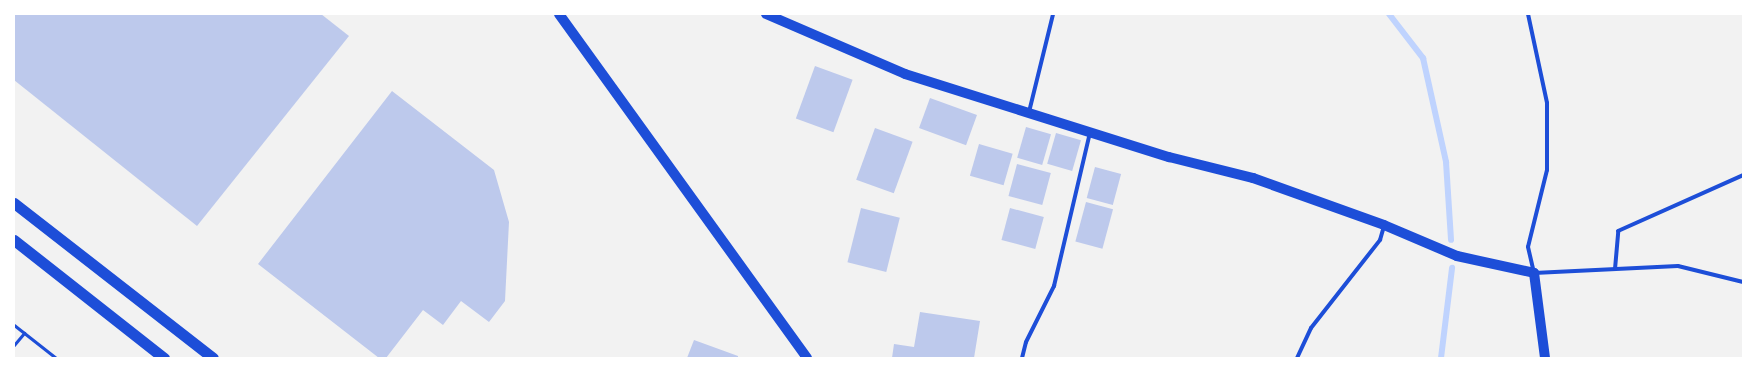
<!DOCTYPE html>
<style>
body{margin:0}
#map{position:relative;width:1757px;height:372px;overflow:hidden;background:#f2f2f2;font-family:"Public Sans",sans-serif}
div>[style]{position:absolute}
.stream>*{height:6px;margin:-3px;padding:0 3px;transform-origin:3px;border-radius:3px;background:#bfd3fe}
.building>*{inset:0;background:#bdc9ec;transform-origin:0 0}
.service>*{height:3px;margin:-1.5px;padding:0 1.5px;transform-origin:1.5px;border-radius:1.5px;background:#1d4ed8}
.minor>*{height:4px;margin:-2px;padding:0 2px;transform-origin:2px;border-radius:2px;background:#1d4ed8}
.primary>*{height:10px;margin:-5px;padding:0 5px;transform-origin:5px;border-radius:5px;background:#1d4ed8}
.trunk>*{height:11px;margin:-5.5px;padding:0 5.5px;transform-origin:5.5px;border-radius:5.5px;background:#1d4ed8}
span{translate:-50% -50%;white-space:nowrap;text-align:center;line-height:1.15;-webkit-text-stroke:3px #fff;paint-order:stroke}
.frame{position:absolute;inset:0;border:15px solid #fff;pointer-events:none}
</style>
<div id="map">
<div class="stream">
<div style="left:1389px;top:14px;width:56px;rotate:52.3deg"></div>
<div style="left:1423px;top:58px;width:107px;rotate:77.5deg"></div>
<div style="left:1446px;top:162px;width:78px;rotate:86.3deg"></div>
<div style="left:1441px;top:358px;width:91px;rotate:-83deg"></div>
</div>
<div class="building">
<div style="clip-path:polygon(14px 14px,321px 14px,349px 36px,197px 226px,14px 80px)"></div>
<div style="left:815px;top:66px;width:40px;height:56px;rotate:20deg"></div>
<div style="clip-path:polygon(392px 91px,494px 170px,509px 222px,505px 301px,489px 322px,461px 301px,443px 325px,423px 310px,386px 358px,379px 358px,258px 264px)"></div>
<div style="left:930px;top:98px;width:50px;height:32px;rotate:20deg"></div>
<div style="left:1026px;top:127px;width:26px;height:32px;rotate:16deg"></div>
<div style="left:875px;top:128px;width:40px;height:55px;rotate:20deg"></div>
<div style="left:1056px;top:133px;width:26px;height:32px;rotate:16deg"></div>
<div style="left:979px;top:144px;width:35px;height:33px;rotate:16deg"></div>
<div style="left:1017px;top:164px;width:35px;height:33px;rotate:15deg"></div>
<div style="left:1095px;top:167px;width:27px;height:32px;rotate:15deg"></div>
<div style="left:1086px;top:202px;width:28px;height:41px;rotate:15deg"></div>
<div style="left:861px;top:208px;width:40px;height:56px;rotate:14deg"></div>
<div style="left:1010px;top:208px;width:35px;height:33px;rotate:15deg"></div>
<div style="clip-path:polygon(920px 312px,980px 321px,974px 358px,892px 358px,894px 344px,914px 347px)"></div>
<div style="clip-path:polygon(694px 340px,738px 356px,738px 358px,687px 358px)"></div>
</div>
<div class="service">
<div style="left:14px;top:325px;width:53px;rotate:38.2deg"></div>
<div style="left:14px;top:345px;width:16px;rotate:-50deg"></div>
</div>
<div class="minor">
<div style="left:1528px;top:14px;width:91px;rotate:77.9deg"></div>
<div style="left:1547px;top:103px;width:67px;rotate:90deg"></div>
<div style="left:1547px;top:170px;width:79px;rotate:103.9deg"></div>
<div style="left:1528px;top:247px;width:27px;rotate:77deg"></div>
<div style="left:1534px;top:273px;width:144px;rotate:-2.8deg"></div>
<div style="left:1678px;top:266px;width:67px;rotate:13.8deg"></div>
<div style="left:1029px;top:112px;width:101px;rotate:-76.2deg"></div>
<div style="left:1615px;top:269px;width:38px;rotate:-85deg"></div>
<div style="left:1618px;top:231px;width:137px;rotate:-24.1deg"></div>
<div style="left:1022px;top:358px;width:16px;rotate:-76deg"></div>
<div style="left:1026px;top:342px;width:63px;rotate:-63.4deg"></div>
<div style="left:1054px;top:286px;width:157px;rotate:-76.8deg"></div>
<div style="left:1297px;top:358px;width:33px;rotate:-65deg"></div>
<div style="left:1311px;top:328px;width:112px;rotate:-51.9deg"></div>
<div style="left:1380px;top:240px;width:15px;rotate:-74deg"></div>
</div>
<div class="primary">
<div style="left:559px;top:14px;width:424px;rotate:54.2deg"></div>
<div style="left:766px;top:14px;width:151px;rotate:23.3deg"></div>
<div style="left:905px;top:74px;width:277px;rotate:17.5deg"></div>
<div style="left:1169px;top:157px;width:87px;rotate:14deg"></div>
<div style="left:1253px;top:178px;width:139px;rotate:19.7deg"></div>
<div style="left:1384px;top:225px;width:79px;rotate:23deg"></div>
<div style="left:1457px;top:256px;width:79px;rotate:12.4deg"></div>
<div style="left:1534px;top:273px;width:86px;rotate:82.6deg"></div>
</div>
<div class="trunk">
<div style="left:14px;top:203px;width:252px;rotate:37.9deg"></div>
<div style="left:14px;top:240px;width:191px;rotate:38.2deg"></div>
</div>
<div class="frame"></div>
</div>
